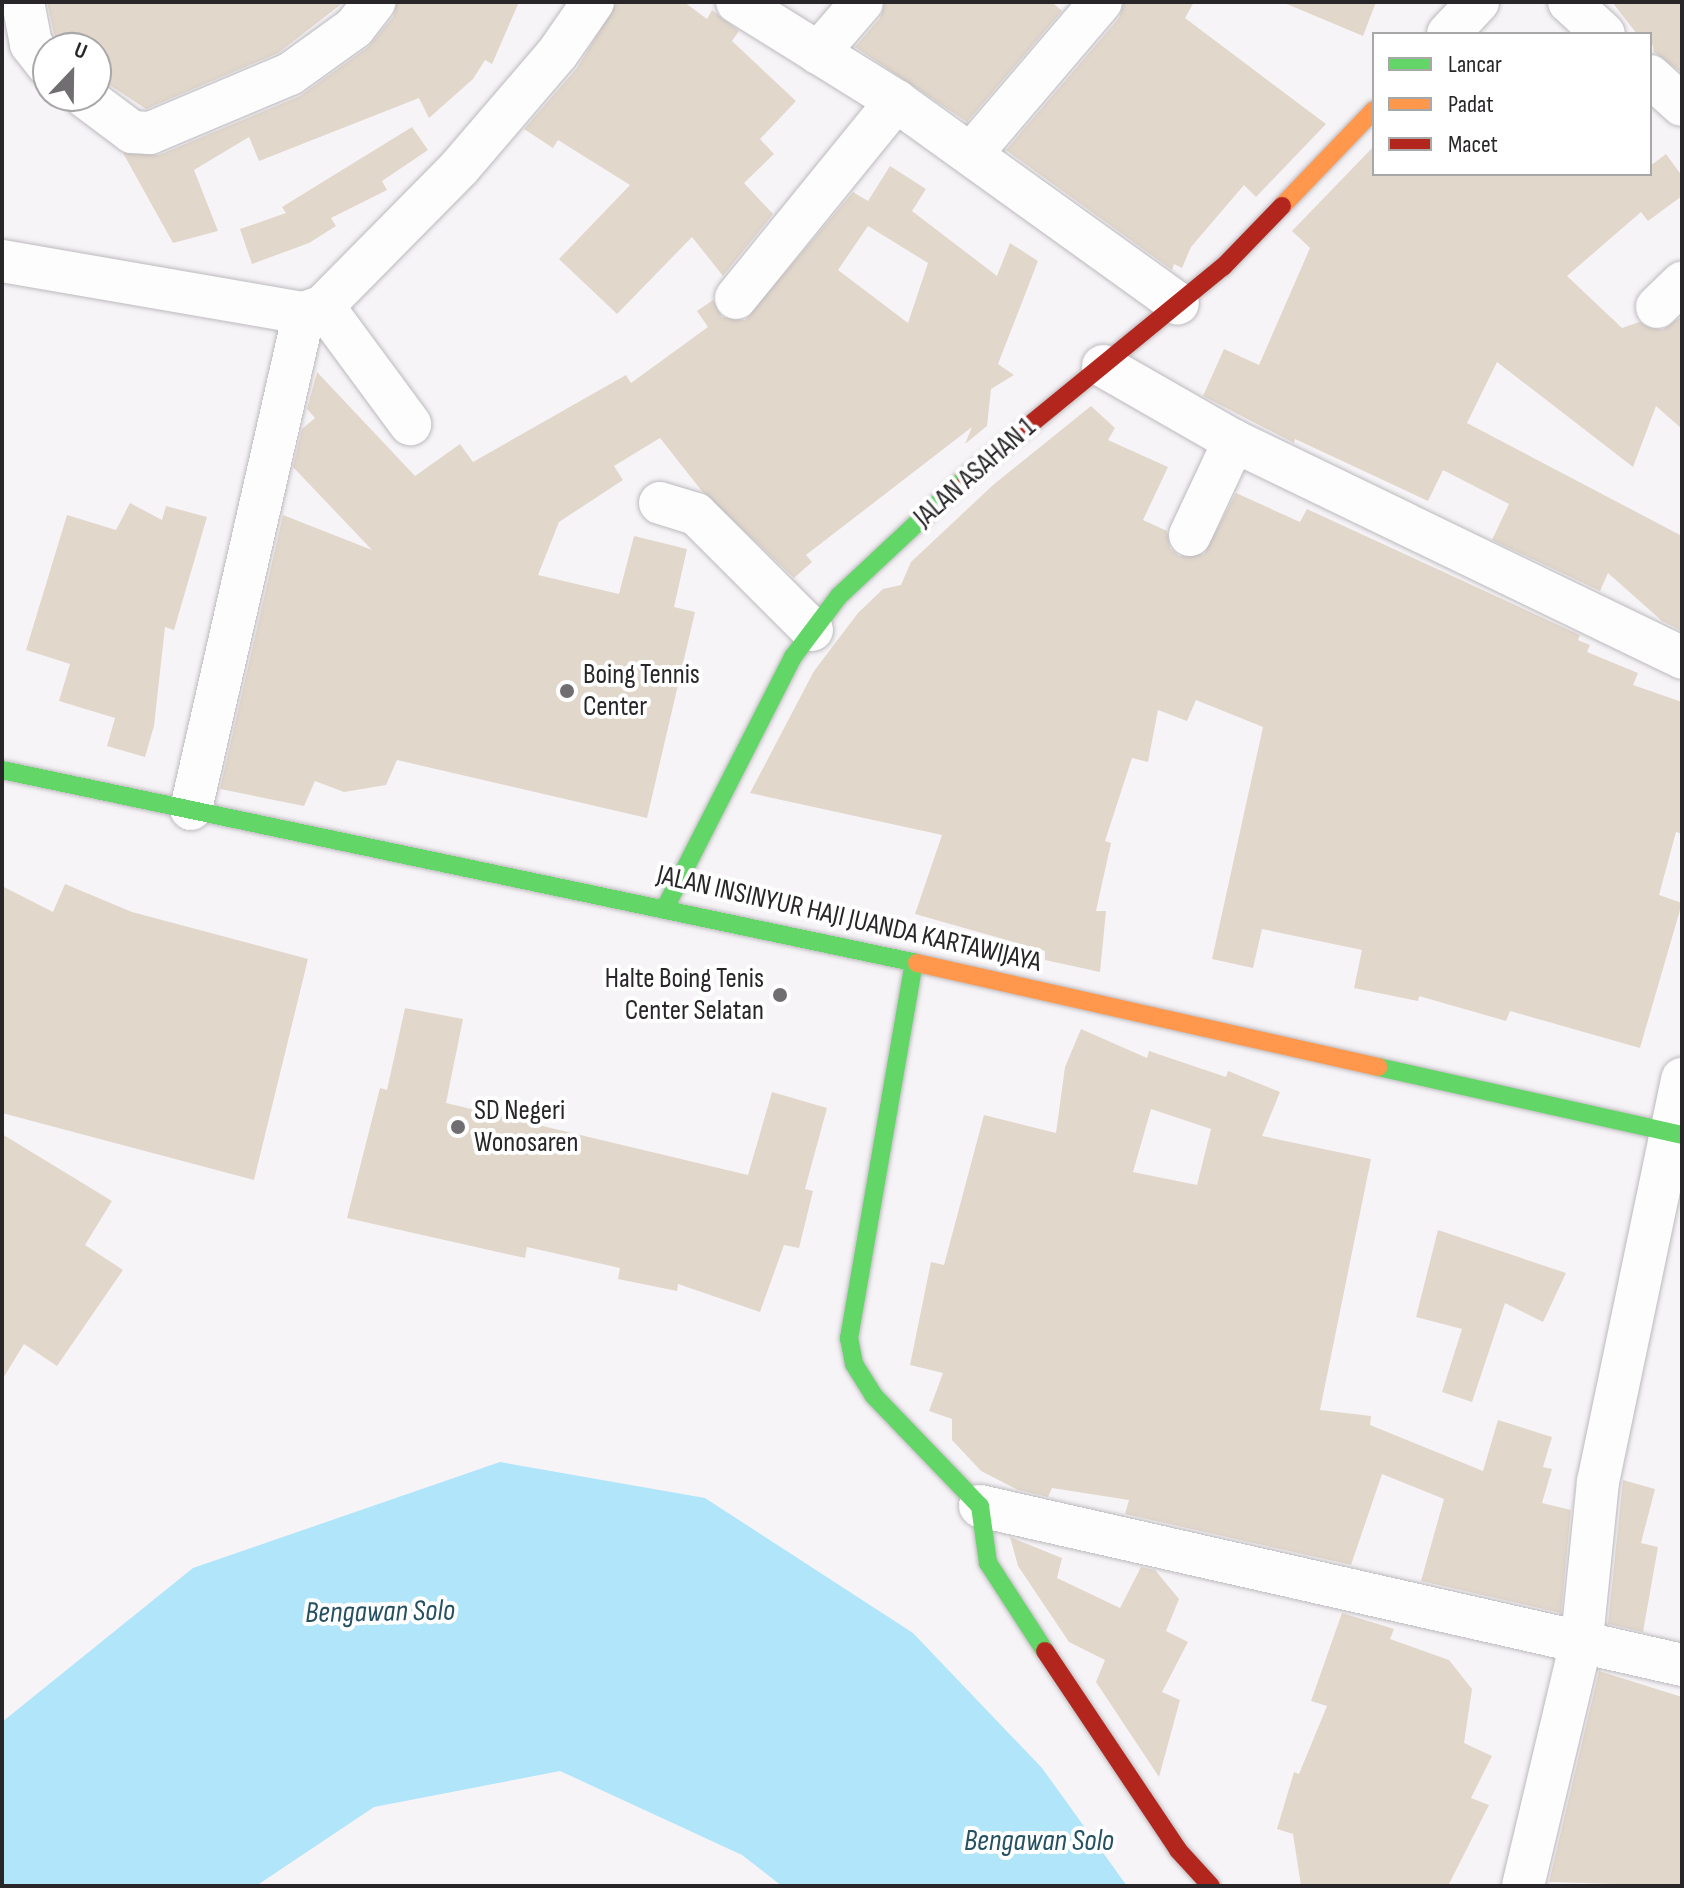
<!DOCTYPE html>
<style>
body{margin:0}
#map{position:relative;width:1684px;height:1888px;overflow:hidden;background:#f7f4f8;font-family:"Sofia Sans Condensed",sans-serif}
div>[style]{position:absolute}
.water>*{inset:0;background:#b1e5fa}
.building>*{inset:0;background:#e2d7cb}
.roads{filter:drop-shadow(0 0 2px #bcbabd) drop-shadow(0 0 2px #bcbabd)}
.street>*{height:42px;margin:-21px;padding:0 21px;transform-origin:21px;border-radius:21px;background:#fefdfe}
.fast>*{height:18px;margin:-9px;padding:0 9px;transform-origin:9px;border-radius:9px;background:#63d668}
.slow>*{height:18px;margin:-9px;padding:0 9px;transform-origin:9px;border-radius:9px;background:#ff974d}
.jam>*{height:18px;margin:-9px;padding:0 9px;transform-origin:9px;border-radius:9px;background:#b3261e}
.dots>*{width:22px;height:22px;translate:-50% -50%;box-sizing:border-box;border:4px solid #fff;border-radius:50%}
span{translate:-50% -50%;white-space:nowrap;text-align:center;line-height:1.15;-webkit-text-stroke:8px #fff;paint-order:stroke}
.street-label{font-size:28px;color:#282628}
.poi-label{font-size:28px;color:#282628}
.left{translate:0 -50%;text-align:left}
.right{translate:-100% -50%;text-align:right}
.water-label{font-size:30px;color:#265161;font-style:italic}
.frame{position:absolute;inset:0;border:4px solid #282628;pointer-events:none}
.legend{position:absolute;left:1372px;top:32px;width:280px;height:144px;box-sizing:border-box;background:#fff;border:2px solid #a9a8a9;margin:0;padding:10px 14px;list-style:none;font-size:24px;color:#282628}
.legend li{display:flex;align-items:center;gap:16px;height:40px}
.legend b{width:40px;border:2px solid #a9a8a9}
.north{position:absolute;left:32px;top:32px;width:80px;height:80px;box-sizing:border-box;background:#fff;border:2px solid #a9a8a9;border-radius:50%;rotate:22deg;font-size:22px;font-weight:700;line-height:32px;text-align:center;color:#282628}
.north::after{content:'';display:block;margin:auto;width:28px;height:36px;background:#706e71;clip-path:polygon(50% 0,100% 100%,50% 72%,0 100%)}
</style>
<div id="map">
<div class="water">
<div style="clip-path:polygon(500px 1462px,705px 1498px,913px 1633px,1042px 1768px,1127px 1886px,782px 1886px,742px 1855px,560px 1771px,374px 1807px,256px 1886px,2px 1886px,2px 1722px,193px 1568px)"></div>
</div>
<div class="building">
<div style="clip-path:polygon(47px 2px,344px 2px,278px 53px,146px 109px,96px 76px,96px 48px,64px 48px,54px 34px)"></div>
<div style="clip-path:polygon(397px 2px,519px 2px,492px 64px,485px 60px,473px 79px,429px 118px,419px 98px,259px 161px,249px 137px,194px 170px,218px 231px,173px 243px,123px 153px,159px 155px,300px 96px,368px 47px,393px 17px)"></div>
<div style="clip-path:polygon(617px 2px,684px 2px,707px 19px,712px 10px,739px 31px,732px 41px,796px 101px,760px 139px,774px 154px,744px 183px,773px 214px,723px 276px,692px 237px,617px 314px,559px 259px,630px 185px,558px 140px,553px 148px,524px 129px,577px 68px)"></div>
<div style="clip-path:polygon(885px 2px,1052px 2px,1062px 11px,967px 122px,855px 47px,880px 18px)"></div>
<div style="clip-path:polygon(1124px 2px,1194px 2px,1185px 18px,1326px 124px,1256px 197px,1244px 185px,1191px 247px,1182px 268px,1174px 264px,1172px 270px,1006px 150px,1119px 18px)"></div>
<div style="clip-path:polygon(1282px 2px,1376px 2px,1363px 36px)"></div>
<div style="clip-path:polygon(1612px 2px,1682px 2px,1682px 73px,1654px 52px,1650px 34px,1637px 34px)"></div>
<div style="clip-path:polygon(412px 127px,428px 150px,382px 181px,387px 190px,331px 218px,336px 226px,309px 243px,252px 264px,240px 229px,286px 213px,282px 207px)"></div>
<div style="clip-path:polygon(1374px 146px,1374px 174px,1650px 174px,1650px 166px,1666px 154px,1682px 176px,1682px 196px,1648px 221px,1641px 212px,1567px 276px,1622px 328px,1639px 322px,1662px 330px,1682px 316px,1682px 429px,1656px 406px,1633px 467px,1497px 362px,1467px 423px,1682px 536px,1682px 631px,1662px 621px,1608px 573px,1600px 591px,1492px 540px,1509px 504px,1443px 470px,1428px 501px,1295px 439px,1294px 443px,1203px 396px,1224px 349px,1259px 365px,1310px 248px,1292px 231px)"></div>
<div style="clip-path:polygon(evenodd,890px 166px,926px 189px,912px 211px,997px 276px,1010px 243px,1038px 261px,998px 364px,1014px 375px,991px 389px,987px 426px,965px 444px,972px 427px,806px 555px,812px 562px,794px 578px,701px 490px,660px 438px,614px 466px,623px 480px,559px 522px,538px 575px,619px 594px,634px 536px,687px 549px,674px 607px,695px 612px,647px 818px,397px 760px,386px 785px,344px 792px,315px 781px,304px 806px,220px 789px,283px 515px,372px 550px,293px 467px,302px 429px,315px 418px,307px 409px,317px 372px,415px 476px,460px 444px,473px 462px,626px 375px,631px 383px,708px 327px,697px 311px,713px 300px,722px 317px,745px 320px,853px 192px,868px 201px,890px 166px,868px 226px,928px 263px,908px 323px,838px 270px,868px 226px)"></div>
<div style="clip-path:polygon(1091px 406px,1115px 428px,1108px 440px,1168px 467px,1143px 520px,1167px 531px,1170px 548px,1179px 556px,1204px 554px,1236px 493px,1300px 522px,1307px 509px,1580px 635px,1578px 640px,1590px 645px,1587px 652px,1638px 673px,1633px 685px,1682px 702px,1682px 834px,1676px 832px,1659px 895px,1682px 903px,1640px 1048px,1510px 1011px,1506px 1021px,1419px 996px,1418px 1001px,1354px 988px,1362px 950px,1262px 929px,1253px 968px,1212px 959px,1263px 727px,1196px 700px,1187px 721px,1158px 710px,1148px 762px,1132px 758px,1105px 841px,1111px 843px,1096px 911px,1106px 911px,1100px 972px,1045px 960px,1045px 951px,915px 914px,942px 835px,750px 793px,814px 671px,858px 613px,883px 589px,901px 585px,911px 562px,993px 485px)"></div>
<div style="clip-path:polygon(130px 503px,162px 520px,166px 506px,207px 517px,174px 630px,165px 627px,154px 726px,145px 757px,107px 746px,115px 718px,59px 701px,70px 664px,26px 650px,67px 515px,116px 530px)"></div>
<div style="clip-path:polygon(65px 884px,132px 912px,308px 959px,254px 1180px,2px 1113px,2px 886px,53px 912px)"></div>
<div style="clip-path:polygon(405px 1008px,463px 1019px,446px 1103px,748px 1175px,772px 1092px,827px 1108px,805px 1189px,813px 1191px,799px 1248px,784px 1245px,760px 1312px,678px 1284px,677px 1291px,618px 1279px,620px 1268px,527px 1247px,525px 1258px,347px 1218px,380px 1088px,387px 1090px)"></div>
<div style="clip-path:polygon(evenodd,1081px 1029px,1147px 1058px,1149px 1051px,1226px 1077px,1228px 1071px,1280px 1092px,1262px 1136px,1371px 1159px,1320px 1410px,1371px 1416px,1370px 1425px,1483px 1471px,1498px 1420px,1552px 1437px,1543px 1467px,1552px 1469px,1542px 1503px,1571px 1510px,1561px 1613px,1421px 1581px,1444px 1499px,1382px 1474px,1351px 1565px,1125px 1514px,1129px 1500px,1052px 1488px,1048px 1497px,1018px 1490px,981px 1471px,952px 1440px,952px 1419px,929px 1411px,943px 1373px,910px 1365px,931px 1262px,944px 1265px,984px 1115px,1056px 1133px,1065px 1067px,1081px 1029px,1151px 1109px,1211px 1129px,1197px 1185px,1133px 1172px,1151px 1109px)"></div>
<div style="clip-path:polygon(2px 1134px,112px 1201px,85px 1245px,123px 1270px,57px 1366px,24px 1344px,2px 1380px)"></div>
<div style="clip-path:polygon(1438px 1230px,1566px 1273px,1543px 1322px,1505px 1303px,1472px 1402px,1442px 1392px,1462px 1329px,1416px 1317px)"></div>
<div style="clip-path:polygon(1623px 1480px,1655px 1489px,1641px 1543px,1658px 1547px,1643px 1632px,1608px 1624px)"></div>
<div style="clip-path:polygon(1010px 1537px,1062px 1558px,1057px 1578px,1120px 1608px,1141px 1567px,1155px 1570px,1179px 1599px,1166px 1631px,1188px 1642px,1162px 1692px,1180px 1700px,1159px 1777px,1096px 1682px,1105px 1660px,1069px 1642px,1018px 1566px)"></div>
<div style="clip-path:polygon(1342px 1613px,1394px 1629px,1390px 1639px,1449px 1660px,1472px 1689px,1464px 1743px,1492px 1756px,1471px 1798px,1489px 1805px,1448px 1886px,1301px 1886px,1293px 1834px,1277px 1829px,1294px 1772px,1299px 1774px,1327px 1706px,1311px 1701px)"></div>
<div style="clip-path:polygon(1599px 1671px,1682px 1697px,1682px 1886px,1549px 1882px)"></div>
</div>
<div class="roads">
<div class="street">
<div style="left:23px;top:2px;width:43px;rotate:79.2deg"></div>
<div style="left:31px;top:44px;width:28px;rotate:52deg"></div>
<div style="left:737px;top:2px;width:187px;rotate:31.9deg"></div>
<div style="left:896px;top:101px;width:347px;rotate:35.7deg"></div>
<div style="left:1569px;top:2px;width:47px;rotate:42.4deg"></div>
<div style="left:1448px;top:34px;width:44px;rotate:-46.8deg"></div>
<div style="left:818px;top:53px;width:67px;rotate:-49.2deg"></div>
<div style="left:1650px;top:76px;width:43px;rotate:42.2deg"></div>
<div style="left:84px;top:96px;width:60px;rotate:36.9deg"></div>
<div style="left:132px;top:132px;width:18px;rotate:3deg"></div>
<div style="left:150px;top:133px;width:152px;rotate:-22.9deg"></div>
<div style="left:290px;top:74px;width:79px;rotate:-35.7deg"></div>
<div style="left:354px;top:28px;width:33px;rotate:-52deg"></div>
<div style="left:971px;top:154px;width:200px;rotate:-49.5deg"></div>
<div style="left:2px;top:261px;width:306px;rotate:9.8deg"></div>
<div style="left:304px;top:313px;width:20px;rotate:-20deg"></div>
<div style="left:323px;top:306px;width:195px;rotate:-45.4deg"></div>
<div style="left:460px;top:167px;width:149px;rotate:-49.4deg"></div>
<div style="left:557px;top:54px;width:63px;rotate:-55.3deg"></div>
<div style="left:736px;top:298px;width:254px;rotate:-50.9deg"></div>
<div style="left:323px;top:306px;width:147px;rotate:53.6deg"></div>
<div style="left:1657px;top:307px;width:35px;rotate:-44deg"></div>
<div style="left:1103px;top:366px;width:151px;rotate:29.8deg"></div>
<div style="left:1234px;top:441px;width:498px;rotate:25.8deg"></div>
<div style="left:660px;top:503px;width:38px;rotate:17deg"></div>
<div style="left:696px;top:514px;width:164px;rotate:45deg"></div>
<div style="left:1190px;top:535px;width:104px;rotate:-64.9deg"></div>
<div style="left:191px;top:809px;width:509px;rotate:-77.17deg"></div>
<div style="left:980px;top:1506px;width:720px;rotate:12.76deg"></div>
<div style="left:1523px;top:1886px;width:254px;rotate:-76.6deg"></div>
<div style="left:1582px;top:1639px;width:158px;rotate:-84.2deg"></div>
<div style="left:1598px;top:1482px;width:412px;rotate:-78.2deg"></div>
</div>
<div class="fast">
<div style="left:2px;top:770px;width:935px;rotate:11.91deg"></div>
<div style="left:666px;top:906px;width:280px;rotate:-63deg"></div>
<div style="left:793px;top:657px;width:76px;rotate:-53deg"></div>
<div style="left:839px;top:596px;width:174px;rotate:-43.1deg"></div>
<div style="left:914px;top:962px;width:382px;rotate:99.8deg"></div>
<div style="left:849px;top:1338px;width:26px;rotate:79deg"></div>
<div style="left:854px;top:1364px;width:36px;rotate:58deg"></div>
<div style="left:873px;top:1395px;width:154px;rotate:46.1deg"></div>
<div style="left:980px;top:1506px;width:58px;rotate:82deg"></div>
<div style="left:988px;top:1563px;width:105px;rotate:57.1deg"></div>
<div style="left:1378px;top:1067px;width:312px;rotate:12.6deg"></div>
</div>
<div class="slow">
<div style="left:1282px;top:206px;width:133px;rotate:-46.2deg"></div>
<div style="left:917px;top:963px;width:473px;rotate:12.7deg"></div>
</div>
<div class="jam">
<div style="left:966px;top:477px;width:332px;rotate:-39.3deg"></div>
<div style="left:1223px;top:267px;width:85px;rotate:-46deg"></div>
<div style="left:1045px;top:1651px;width:239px;rotate:56.2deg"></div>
<div style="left:1178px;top:1850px;width:49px;rotate:47.5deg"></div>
</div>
</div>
<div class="dots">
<div style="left:567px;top:691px;background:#706e71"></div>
<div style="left:780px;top:995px;background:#706e71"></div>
<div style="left:458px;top:1127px;background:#706e71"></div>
</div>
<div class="street-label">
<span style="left:975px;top:473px;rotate:-41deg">JALAN ASAHAN 1</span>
<span style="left:849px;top:919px;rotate:13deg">JALAN INSINYUR HAJI JUANDA KARTAWIJAYA</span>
</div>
<div class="poi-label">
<span class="left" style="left:583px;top:691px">Boing Tennis<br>Center</span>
<span class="right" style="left:764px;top:995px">Halte Boing Tenis<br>Center Selatan</span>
<span class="left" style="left:474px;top:1127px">SD Negeri<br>Wonosaren</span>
</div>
<div class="water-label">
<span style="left:380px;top:1612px;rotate:-1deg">Bengawan Solo</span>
<span style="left:1039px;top:1841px">Bengawan Solo</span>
</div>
<div class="frame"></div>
<ul class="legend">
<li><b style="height:10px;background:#63d668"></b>Lancar</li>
<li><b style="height:10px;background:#ff974d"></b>Padat</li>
<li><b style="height:10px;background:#b3261e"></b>Macet</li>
</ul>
<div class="north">U</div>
</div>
